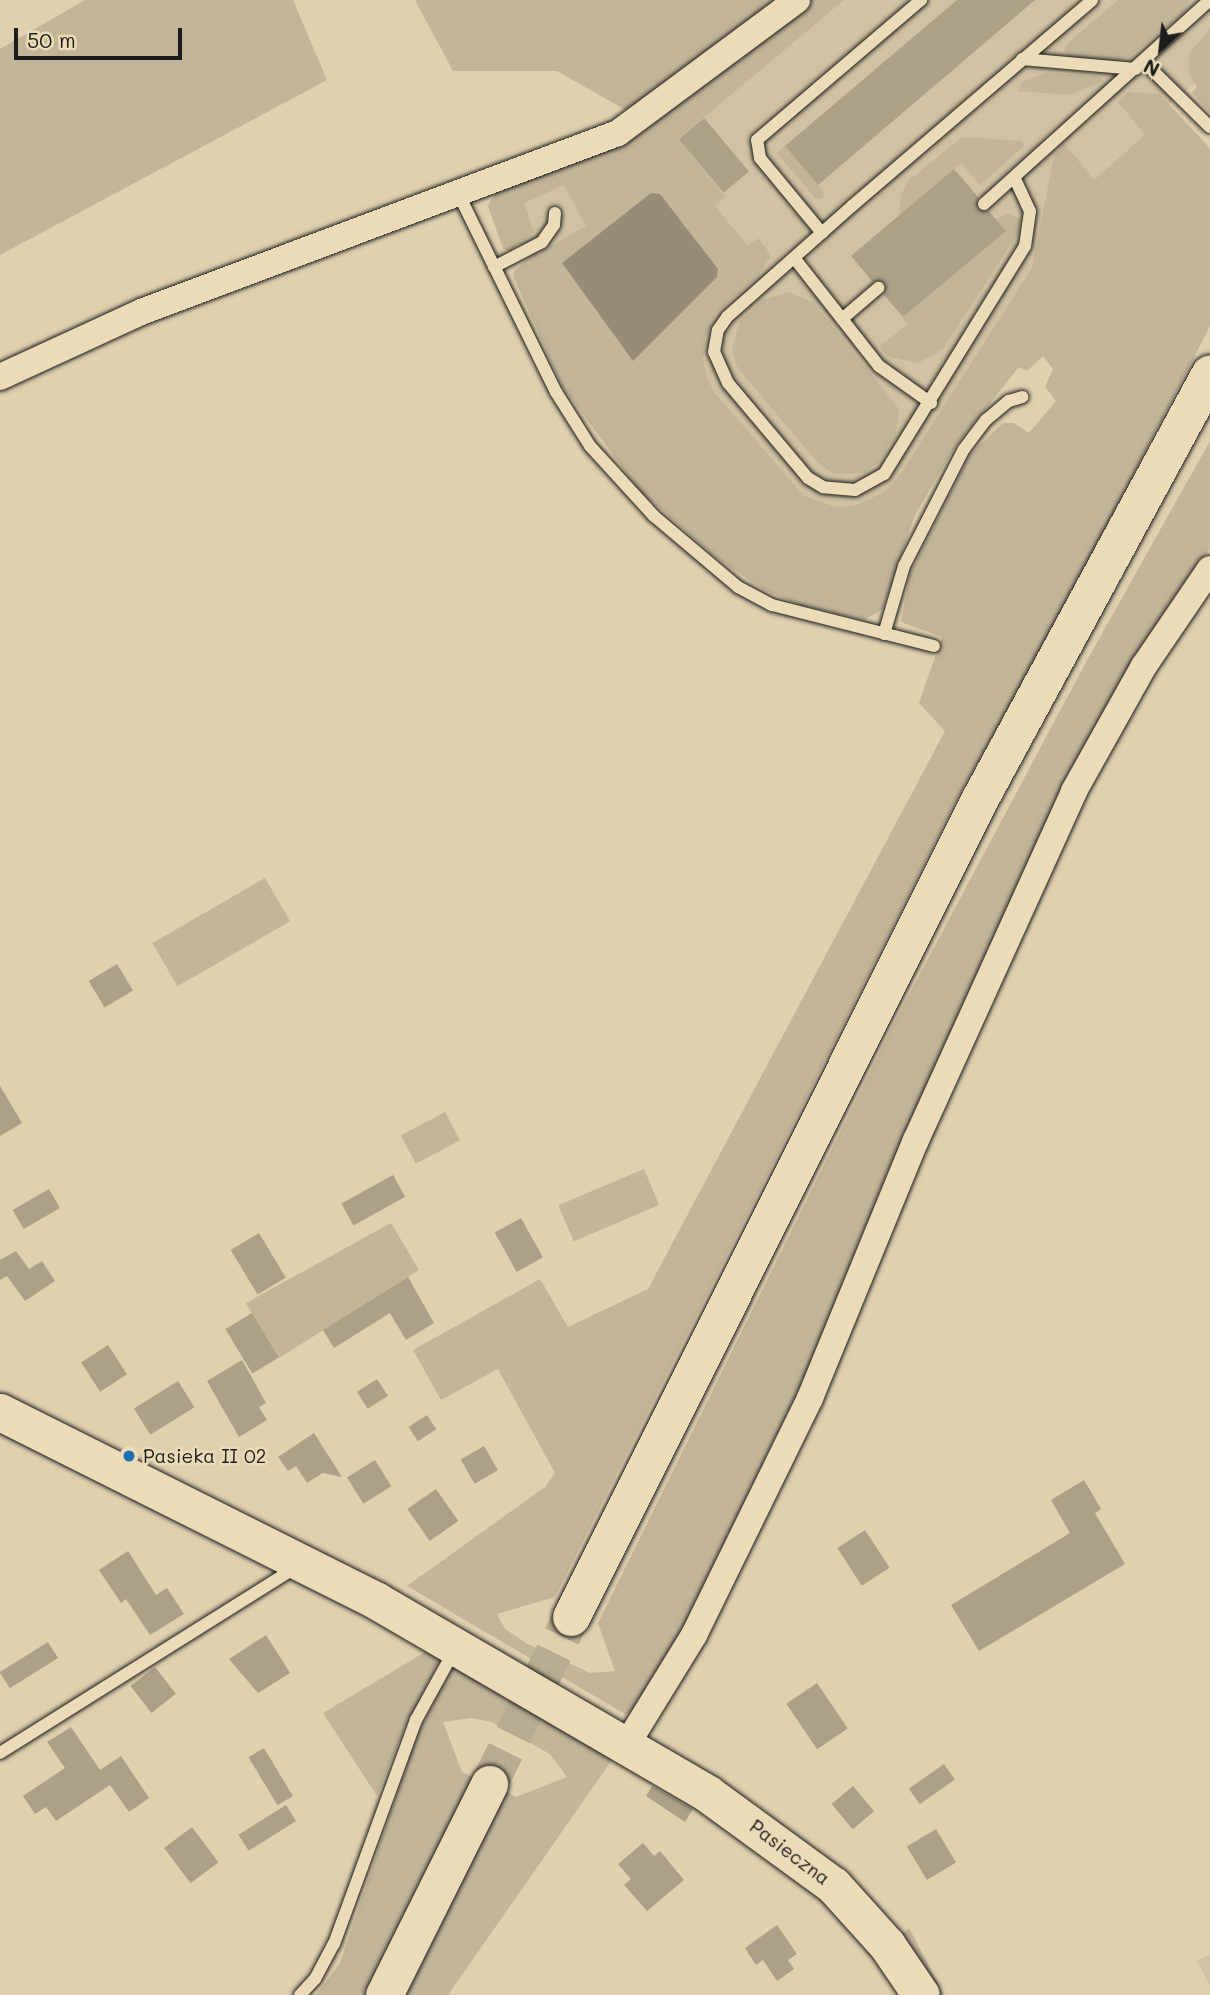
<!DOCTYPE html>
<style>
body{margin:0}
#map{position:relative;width:1210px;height:1995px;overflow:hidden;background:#dfd0ae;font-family:Mali,sans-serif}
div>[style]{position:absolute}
.built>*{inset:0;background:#d0c2a2}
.green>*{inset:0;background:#c2b598;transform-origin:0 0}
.water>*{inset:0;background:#978d77}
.building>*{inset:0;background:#aca187;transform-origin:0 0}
.secondary-tunnel>*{height:37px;margin-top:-18.5px;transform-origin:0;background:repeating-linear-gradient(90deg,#b8ac91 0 37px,transparent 0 55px)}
.roads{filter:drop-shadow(0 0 2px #1c1c1c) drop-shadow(0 0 2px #1c1c1c)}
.lane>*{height:12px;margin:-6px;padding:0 6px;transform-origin:6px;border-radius:6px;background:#ecdbb7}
.street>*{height:26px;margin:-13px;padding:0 13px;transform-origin:13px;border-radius:13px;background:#ecdbb7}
.secondary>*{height:37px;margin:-18.5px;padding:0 18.5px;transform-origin:18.5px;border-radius:18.5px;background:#ecdbb7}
.dots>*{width:19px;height:19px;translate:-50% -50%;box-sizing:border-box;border:4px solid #ecdbb7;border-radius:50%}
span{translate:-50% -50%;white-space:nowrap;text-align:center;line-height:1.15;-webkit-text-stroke:5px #ecdbb7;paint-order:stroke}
.poi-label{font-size:19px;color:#1c1c1c}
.left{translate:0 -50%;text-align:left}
.street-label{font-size:19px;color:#1c1c1c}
.north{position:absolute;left:1126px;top:14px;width:70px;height:70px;-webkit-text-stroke:5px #ecdbb7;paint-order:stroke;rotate:207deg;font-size:19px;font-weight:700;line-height:28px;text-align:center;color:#1c1c1c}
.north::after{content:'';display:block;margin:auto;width:24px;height:32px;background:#1c1c1c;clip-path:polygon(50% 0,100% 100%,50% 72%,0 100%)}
.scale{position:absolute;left:14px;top:28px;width:168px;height:32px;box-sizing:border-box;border:4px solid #1c1c1c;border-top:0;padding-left:9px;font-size:21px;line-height:24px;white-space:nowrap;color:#1c1c1c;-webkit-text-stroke:5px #ecdbb7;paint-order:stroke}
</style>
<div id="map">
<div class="built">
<div style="clip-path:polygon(815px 0,1210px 0,1210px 71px,1149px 121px,1156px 138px,901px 515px,677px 496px,519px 245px,513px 202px)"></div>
<div style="clip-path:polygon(1210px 1954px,1210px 1986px,1197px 1961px)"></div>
</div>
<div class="green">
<div style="clip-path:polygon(85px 0,293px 0,327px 80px,0 255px,0 49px)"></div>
<div style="clip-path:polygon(415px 0,775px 0,629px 112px,557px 71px,453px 71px)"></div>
<div style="clip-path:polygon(807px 0,844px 0,678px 139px,725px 196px,715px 206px,748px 246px,758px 238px,771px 255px,759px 275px,715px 314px,706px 336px,703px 360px,707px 377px,714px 392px,804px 496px,836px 507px,855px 506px,886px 491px,898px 478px,1032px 268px,1054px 156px,1064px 143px,1094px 180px,1145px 135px,1118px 102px,1127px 92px,1159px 94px,1210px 148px,1210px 326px,1060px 617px,955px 802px,555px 1597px,497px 1614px,505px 1629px,526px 1643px,590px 1673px,615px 1671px,598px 1623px,897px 1017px,1086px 662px,1210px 441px,1210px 549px,1149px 637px,937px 1064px,886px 1176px,811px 1365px,664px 1666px,633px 1711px,625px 1714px,407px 1586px,545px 1487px,555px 1473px,498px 1369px,441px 1400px,413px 1350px,540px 1279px,568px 1327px,648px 1289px,945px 731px,919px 703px,942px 637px,901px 622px,910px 574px,970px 454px,1003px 423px,1014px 423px,1029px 433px,1056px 401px,1045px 387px,1053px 369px,1043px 356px,1027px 371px,1019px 367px,955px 447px,915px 515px,883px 609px,864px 620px,800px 605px,764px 590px,718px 559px,640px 491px,562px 386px,514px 278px,514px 271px,527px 260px,586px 226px,564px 185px,524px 203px,534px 232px,510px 251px,503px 249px,488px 206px,496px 192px,587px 156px)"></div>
<div style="clip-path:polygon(1118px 0,1190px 0,1184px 13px,1129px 57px,1116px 61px,1069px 58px,1064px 51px,1067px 44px)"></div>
<div style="clip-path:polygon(1210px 29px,1210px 113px,1192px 93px,1197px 87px,1189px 75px,1189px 54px)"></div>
<div style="clip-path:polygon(1046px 73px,1099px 76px,1104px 81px,1070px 95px,1018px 91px,1022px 82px)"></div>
<div style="clip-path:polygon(962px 137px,1022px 141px,1024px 146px,980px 185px,961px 163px,899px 216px,901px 195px,909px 180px)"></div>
<div style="clip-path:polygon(785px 146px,825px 193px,822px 199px,816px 199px,777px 153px)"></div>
<div style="clip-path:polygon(1007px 213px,1020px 219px,1019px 232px,943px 349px,918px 363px,886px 356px,880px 346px,907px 325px,903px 317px,1006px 231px,997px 219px)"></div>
<div style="clip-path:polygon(789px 292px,814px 303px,899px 409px,896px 435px,877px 464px,864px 473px,834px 474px,818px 463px,737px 367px,732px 349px,740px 321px,763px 300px)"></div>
<div style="left:265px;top:878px;width:50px;height:130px;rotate:60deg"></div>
<div style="left:445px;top:1112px;width:32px;height:50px;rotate:62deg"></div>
<div style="left:644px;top:1169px;width:39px;height:93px;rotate:67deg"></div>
<div style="clip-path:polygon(391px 1223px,419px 1270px,279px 1358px,246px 1303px)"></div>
<div style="clip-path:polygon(427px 1651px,440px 1660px,404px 1729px,377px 1796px,323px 1713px)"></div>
<div style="clip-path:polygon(455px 1663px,614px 1757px,448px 1995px,406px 1995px,507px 1792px,516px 1797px,567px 1777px,550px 1754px,492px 1722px,471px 1718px,443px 1722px,462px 1772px,475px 1778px,367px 1995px,316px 1995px,340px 1963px,417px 1735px)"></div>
<div style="clip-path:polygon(909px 1928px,944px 1995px,932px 1995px,897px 1939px)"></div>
</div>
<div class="water">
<div style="clip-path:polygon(651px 193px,660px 194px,718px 269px,717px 277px,633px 361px,562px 263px)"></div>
</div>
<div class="building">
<div style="clip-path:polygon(957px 0,1035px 0,818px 185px,785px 146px)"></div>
<div style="left:704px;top:118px;width:70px;height:33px;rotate:50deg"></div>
<div style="clip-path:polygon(954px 169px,978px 197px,977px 209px,989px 211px,1006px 231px,903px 317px,884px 295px,885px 283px,872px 281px,851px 256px)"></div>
<div style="left:117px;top:964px;width:31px;height:33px;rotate:59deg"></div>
<div style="clip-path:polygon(0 1086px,22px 1123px,0 1136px)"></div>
<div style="left:393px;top:1175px;width:25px;height:59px;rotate:61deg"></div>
<div style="left:49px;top:1189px;width:22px;height:42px;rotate:60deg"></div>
<div style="left:521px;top:1218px;width:45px;height:30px;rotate:61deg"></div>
<div style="left:259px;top:1233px;width:52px;height:33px;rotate:59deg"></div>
<div style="clip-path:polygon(16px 1251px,29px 1269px,42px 1261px,55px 1281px,25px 1301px,7px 1276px,0 1280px,0 1260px)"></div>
<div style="clip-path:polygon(408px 1277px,434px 1323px,406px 1340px,390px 1313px,334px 1348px,323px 1330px)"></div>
<div style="left:252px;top:1313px;width:52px;height:31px;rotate:59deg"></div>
<div style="left:108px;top:1345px;width:35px;height:32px;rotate:57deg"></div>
<div style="clip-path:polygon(242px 1360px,266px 1403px,259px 1407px,267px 1420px,239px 1437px,207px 1381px)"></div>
<div style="left:377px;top:1379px;width:20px;height:24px;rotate:57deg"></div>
<div style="left:178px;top:1381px;width:31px;height:52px;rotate:58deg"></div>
<div style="left:427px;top:1415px;width:17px;height:22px;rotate:57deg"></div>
<div style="clip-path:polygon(314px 1433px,342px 1477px,323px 1473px,307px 1483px,296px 1466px,288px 1471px,278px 1457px)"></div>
<div style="left:484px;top:1446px;width:28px;height:27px;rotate:60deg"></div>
<div style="left:375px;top:1460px;width:31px;height:33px;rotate:58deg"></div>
<div style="clip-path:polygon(1084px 1480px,1101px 1509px,1095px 1513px,1125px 1564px,979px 1651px,951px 1605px,1070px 1533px,1051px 1500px)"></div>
<div style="left:436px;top:1489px;width:39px;height:35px;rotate:55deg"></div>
<div style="left:865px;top:1530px;width:45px;height:33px;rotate:57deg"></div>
<div style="clip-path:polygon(128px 1551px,156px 1595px,167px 1588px,184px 1614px,150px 1635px,126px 1599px,121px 1603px,99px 1570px)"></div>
<div style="clip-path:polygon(266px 1635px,290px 1673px,258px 1693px,229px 1659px)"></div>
<div style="left:48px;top:1642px;width:19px;height:57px;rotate:58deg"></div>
<div style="left:155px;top:1667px;width:34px;height:31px;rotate:52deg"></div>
<div style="left:817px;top:1683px;width:55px;height:37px;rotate:56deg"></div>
<div style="clip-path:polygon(71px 1727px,100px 1770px,121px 1756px,149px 1798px,129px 1812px,110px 1785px,56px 1821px,46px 1807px,35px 1814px,23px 1796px,65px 1768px,47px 1742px)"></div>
<div style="left:264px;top:1748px;width:56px;height:18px;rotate:59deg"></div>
<div style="left:944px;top:1764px;width:19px;height:43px;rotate:55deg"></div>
<div style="clip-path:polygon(652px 1786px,693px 1809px,685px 1822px,646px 1796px)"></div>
<div style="left:853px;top:1786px;width:33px;height:28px;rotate:50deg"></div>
<div style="left:286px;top:1805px;width:19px;height:56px;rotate:58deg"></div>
<div style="left:192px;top:1827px;width:44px;height:35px;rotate:53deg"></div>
<div style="left:936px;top:1829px;width:39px;height:34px;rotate:59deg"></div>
<div style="clip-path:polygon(643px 1843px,654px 1856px,660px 1851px,684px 1880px,647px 1911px,624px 1885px,631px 1879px,618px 1864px)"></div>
<div style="clip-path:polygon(777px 1925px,797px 1954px,788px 1960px,794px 1969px,777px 1981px,763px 1960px,756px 1965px,745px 1948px)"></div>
</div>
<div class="secondary-tunnel">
<div style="left:489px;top:1784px;width:186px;rotate:-63.8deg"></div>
</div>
<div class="roads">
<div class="lane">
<div style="left:1022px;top:59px;width:114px;rotate:5deg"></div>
<div style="left:1145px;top:63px;width:91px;rotate:44.6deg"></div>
<div style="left:1015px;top:179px;width:35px;rotate:65deg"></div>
<div style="left:1030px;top:211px;width:35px;rotate:98deg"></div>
<div style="left:1025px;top:246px;width:268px;rotate:121.7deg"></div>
<div style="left:884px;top:474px;width:33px;rotate:151deg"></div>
<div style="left:855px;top:490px;width:32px;rotate:-175deg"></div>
<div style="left:823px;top:487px;width:17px;rotate:-149deg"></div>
<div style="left:808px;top:478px;width:124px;rotate:-130.1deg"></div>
<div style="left:728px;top:383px;width:34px;rotate:-114deg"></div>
<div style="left:714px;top:352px;width:22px;rotate:-80deg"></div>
<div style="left:718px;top:330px;width:16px;rotate:-55deg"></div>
<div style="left:727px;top:317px;width:167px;rotate:-41.6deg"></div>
<div style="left:852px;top:206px;width:316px;rotate:-40.6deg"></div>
<div style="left:458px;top:193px;width:222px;rotate:63.8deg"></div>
<div style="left:556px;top:392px;width:64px;rotate:57.8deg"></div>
<div style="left:590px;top:446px;width:95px;rotate:47.6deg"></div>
<div style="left:654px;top:516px;width:110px;rotate:40.2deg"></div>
<div style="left:738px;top:587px;width:38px;rotate:28deg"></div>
<div style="left:772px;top:605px;width:167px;rotate:14.2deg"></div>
<div style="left:984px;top:204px;width:304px;rotate:-42.1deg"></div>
<div style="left:822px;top:233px;width:97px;rotate:-129.6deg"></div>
<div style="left:760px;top:158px;width:18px;rotate:-99deg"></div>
<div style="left:757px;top:140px;width:216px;rotate:-40.5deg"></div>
<div style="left:795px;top:259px;width:136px;rotate:51.9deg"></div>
<div style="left:879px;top:366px;width:64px;rotate:35.4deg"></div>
<div style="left:494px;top:267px;width:54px;rotate:-27.5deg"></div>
<div style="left:542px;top:242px;width:21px;rotate:-55deg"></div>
<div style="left:554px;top:225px;width:12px;rotate:-85deg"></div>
<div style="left:842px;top:319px;width:48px;rotate:-40.7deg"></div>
<div style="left:884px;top:634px;width:71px;rotate:-73.6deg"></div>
<div style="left:904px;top:566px;width:131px;rotate:-62.9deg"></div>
<div style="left:964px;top:449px;width:36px;rotate:-53deg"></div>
<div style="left:986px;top:420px;width:30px;rotate:-40deg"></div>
<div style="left:1009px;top:401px;width:14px;rotate:-17deg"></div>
<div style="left:0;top:1753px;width:350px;rotate:-32.1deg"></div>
<div style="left:300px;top:1995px;width:22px;rotate:-47deg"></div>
<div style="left:315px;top:1979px;width:40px;rotate:-62deg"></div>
<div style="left:334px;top:1944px;width:239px;rotate:-69.9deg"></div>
<div style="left:416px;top:1720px;width:81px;rotate:-61.2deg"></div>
</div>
<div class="street">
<div style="left:0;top:377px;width:155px;rotate:-24.7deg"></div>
<div style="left:141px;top:312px;width:509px;rotate:-20.57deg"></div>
<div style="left:618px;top:133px;width:223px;rotate:-36.6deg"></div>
<div style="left:627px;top:1744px;width:128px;rotate:-58.4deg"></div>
<div style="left:694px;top:1635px;width:264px;rotate:-63.9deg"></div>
<div style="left:810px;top:1398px;width:279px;rotate:-67.7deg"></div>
<div style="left:916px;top:1140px;width:383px;rotate:-65.6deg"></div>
<div style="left:1074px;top:791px;width:143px;rotate:-60.8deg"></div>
<div style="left:1144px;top:666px;width:117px;rotate:-55.8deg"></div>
</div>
<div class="secondary">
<div style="left:0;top:1412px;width:422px;rotate:26.6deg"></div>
<div style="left:377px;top:1601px;width:383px;rotate:30.2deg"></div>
<div style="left:708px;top:1794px;width:155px;rotate:36.1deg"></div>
<div style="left:833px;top:1885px;width:81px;rotate:48deg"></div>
<div style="left:887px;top:1945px;width:60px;rotate:55.8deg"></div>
<div style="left:571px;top:1617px;width:913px;rotate:-63.46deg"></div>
<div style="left:979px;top:800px;width:485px;rotate:-61.6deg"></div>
<div style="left:384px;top:1995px;width:236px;rotate:-63.5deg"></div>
</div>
</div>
<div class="dots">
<div style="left:129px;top:1456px;background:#1f6fb2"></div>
</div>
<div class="poi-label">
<span class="left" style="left:143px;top:1456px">Pasieka II 02</span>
</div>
<div class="street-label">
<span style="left:790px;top:1852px;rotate:37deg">Pasieczna</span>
</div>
<div class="north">N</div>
<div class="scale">50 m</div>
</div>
